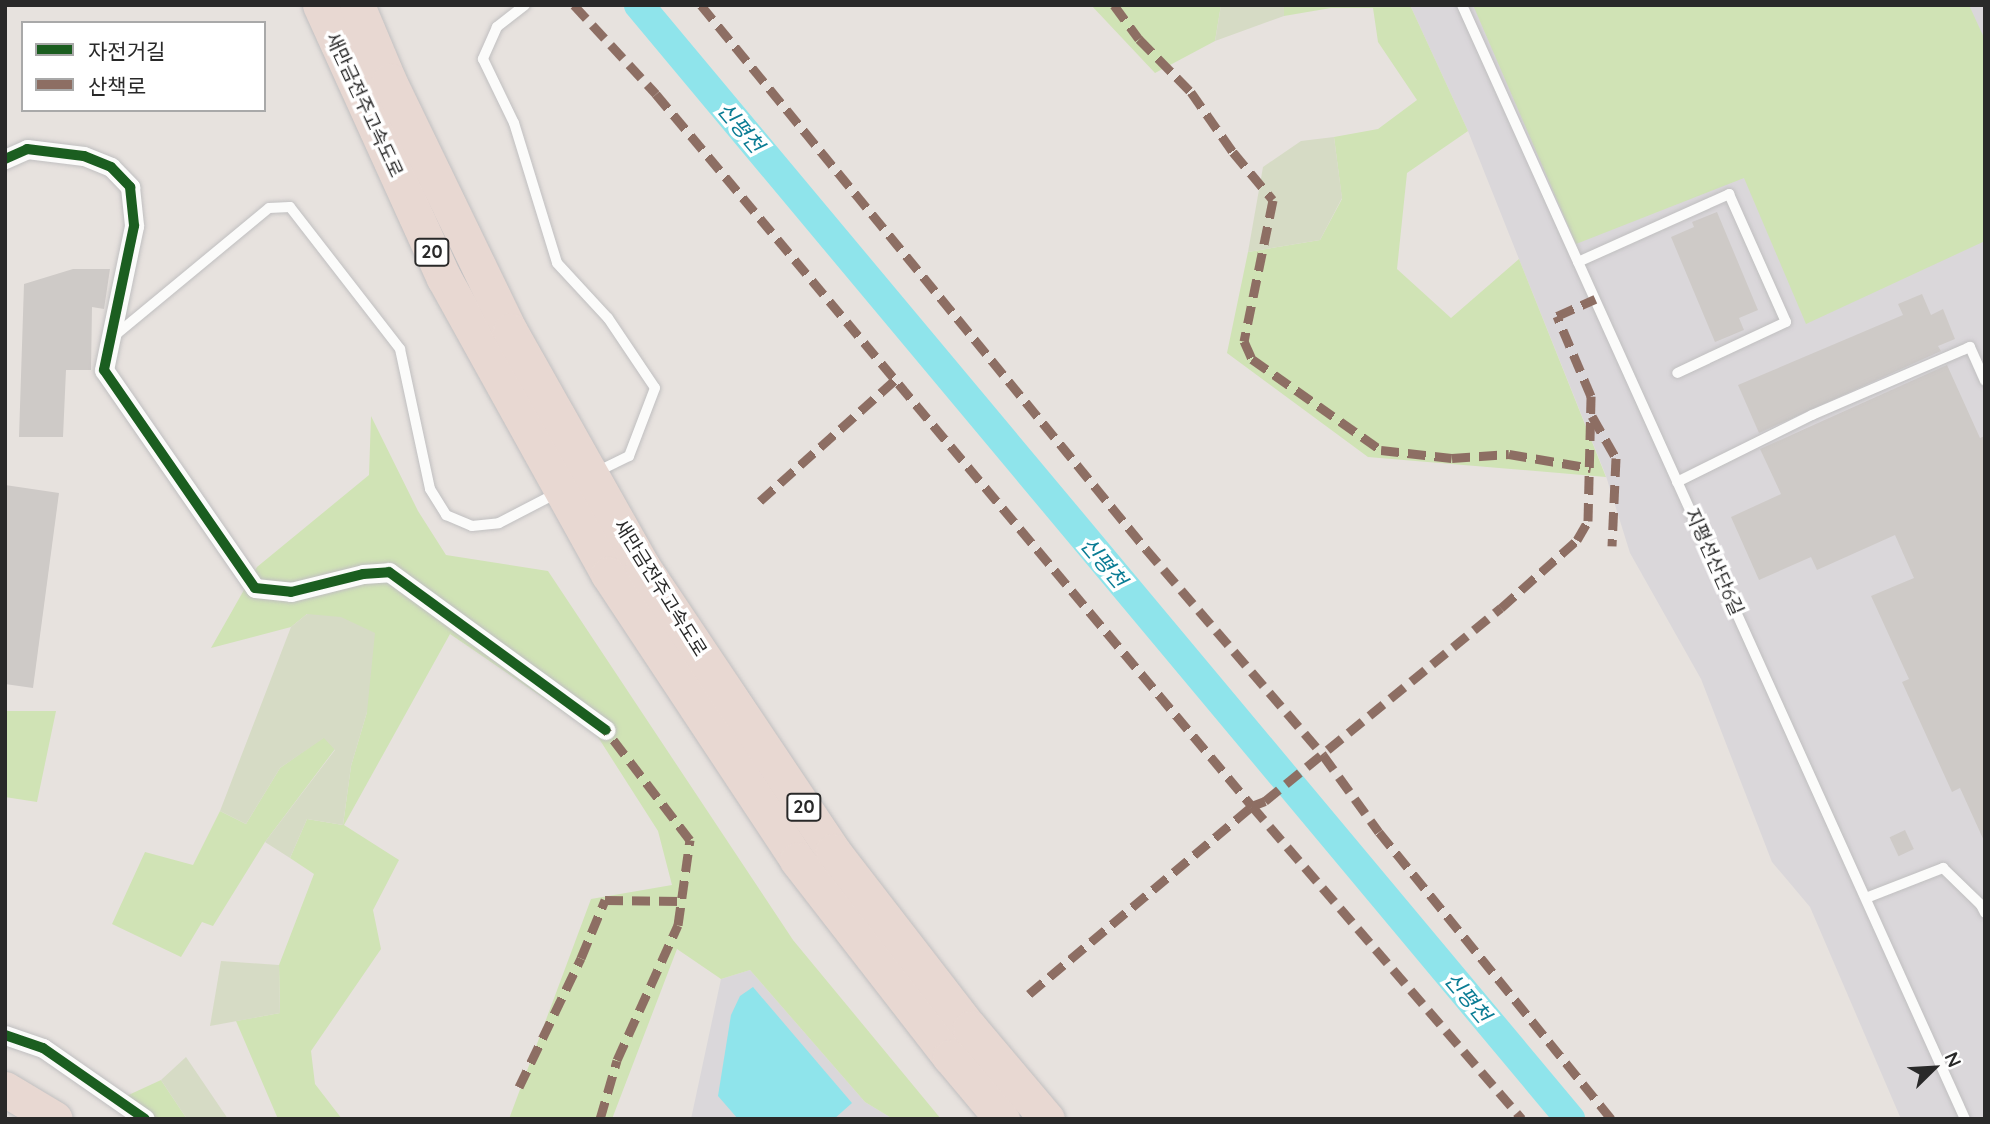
<!DOCTYPE html>
<meta charset="utf-8">
<style>
body{margin:0}
#map{position:relative;width:1990px;height:1124px;overflow:hidden;background:#e7e2de;font-family:Quicksand,"Noto Sans KR",sans-serif}
div>[style]{position:absolute}
.industrial>*{inset:0;background:#dad7da}
.green>*{inset:0;background:#d0e3b5}
.cemetery>*{inset:0;background:#d6dbc5}
.water>*{inset:0;background:#8fe4eb}
.river>*{height:30px;margin:-15px;padding:0 15px;transform-origin:15px;border-radius:15px;background:#8fe4eb}
.building>*{inset:0;background:#cecac7;transform-origin:0 0}
.roads{filter:drop-shadow(0 0 2px #c0bfc0) drop-shadow(0 0 2px #c0bfc0)}
.lane>*{height:10px;margin:-5px;padding:0 5px;transform-origin:5px;border-radius:5px;background:#fbfbfa}
.street>*{height:19px;margin:-9.5px;padding:0 9.5px;transform-origin:9.5px;border-radius:9.5px;background:#fbfbfa}
.highway>*{height:35px;margin:-17.5px;padding:0 17.5px;transform-origin:17.5px;border-radius:17.5px;background:#e8d8d2}
.quiet>*{height:9px;margin-top:-4.5px;transform-origin:0;background:repeating-linear-gradient(90deg,#8d6e63 0 18px,transparent 0 27px)}
.cycleway>*{height:10px;margin:-5px;padding:0 5px;transform-origin:5px;border-radius:5px;background:#1b5e20}
span{translate:-50% -50%;white-space:nowrap;text-align:center;line-height:1.15;-webkit-text-stroke:7px #fff;paint-order:stroke}
.shield-label span{padding:2px 5px;background:#fff;border:2px solid;border-radius:5px;-webkit-text-stroke-width:0}
.shield-label{font-size:18px;color:#292929;font-weight:700}
.street-label{font-size:19px;color:#292929}
.water-label{font-size:21px;color:#0a7c94;font-style:italic}
.frame{position:absolute;inset:0;border:7px solid #292929;pointer-events:none}
.legend{position:absolute;left:21px;top:21px;width:245px;height:91px;box-sizing:border-box;background:#fff;border:2px solid #a9a9a9;margin:0;padding:9px 12px;list-style:none;font-size:21px;color:#292929}
.legend li{display:flex;align-items:center;gap:14px;height:35px}
.legend b{width:35px;border:2px solid #a9a9a9}
.north{position:absolute;left:1899px;top:1033px;width:70px;height:70px;-webkit-text-stroke:5px #fff;paint-order:stroke;rotate:66deg;font-size:19px;font-weight:700;line-height:28px;text-align:center;color:#292929}
.north::after{content:'';display:block;margin:auto;width:24px;height:32px;background:#292929;clip-path:polygon(50% 0,100% 100%,50% 72%,0 100%)}
</style>
<div id="map">
<div class="industrial">
<div style="clip-path:polygon(1410px 5px,1985px 5px,1985px 1119px,1901px 1119px,1810px 907px,1772px 862px,1701px 679px,1630px 553px,1606px 476px,1519px 259px,1468px 131px)"></div>
<div style="clip-path:polygon(750px 970px,865px 1102px,893px 1119px,691px 1119px,721px 979px)"></div>
</div>
<div class="green">
<div style="clip-path:polygon(1091px 5px,1221px 5px,1215px 41px,1155px 73px)"></div>
<div style="clip-path:polygon(1284px 5px,1410px 5px,1468px 131px,1407px 173px,1397px 269px,1451px 318px,1519px 259px,1606px 477px,1368px 457px,1227px 353px,1248px 252px,1320px 240px,1342px 199px,1334px 137px,1378px 129px,1417px 100px,1378px 42px,1373px 8px,1331px 8px,1284px 16px)"></div>
<div style="clip-path:polygon(1473px 5px,1969px 5px,1985px 40px,1985px 241px,1806px 324px,1744px 178px,1576px 244px)"></div>
<div style="clip-path:polygon(371px 416px,418px 511px,446px 555px,548px 571px,793px 940px,941px 1119px,893px 1119px,865px 1102px,750px 970px,721px 979px,677px 949px,612px 1119px,509px 1119px,591px 899px,672px 885px,658px 831px,596px 734px,450px 634px,344px 825px,399px 860px,373px 910px,381px 949px,311px 1051px,315px 1084px,342px 1119px,278px 1119px,236px 1021px,280px 1013px,279px 965px,314px 874px,290px 858px,307px 819px,343px 825px,351px 766px,367px 712px,307px 614px,291px 627px,211px 648px,257px 567px,369px 475px)"></div>
<div style="clip-path:polygon(5px 711px,56px 711px,37px 802px,5px 797px)"></div>
<div style="clip-path:polygon(324px 737px,335px 749px,265px 842px,213px 926px,202px 922px,181px 957px,112px 924px,145px 852px,193px 865px,220px 811px,246px 824px,280px 768px)"></div>
<div style="clip-path:polygon(161px 1080px,187px 1119px,152px 1119px,122px 1098px)"></div>
</div>
<div class="cemetery">
<div style="clip-path:polygon(1221px 5px,1284px 5px,1284px 16px,1215px 41px)"></div>
<div style="clip-path:polygon(1334px 137px,1342px 198px,1320px 240px,1248px 252px,1263px 167px,1301px 141px)"></div>
<div style="clip-path:polygon(307px 614px,341px 617px,375px 633px,367px 712px,351px 766px,343px 825px,307px 819px,290px 858px,265px 842px,335px 750px,324px 738px,280px 768px,246px 824px,220px 811px,291px 627px)"></div>
<div style="clip-path:polygon(221px 961px,279px 965px,280px 1013px,210px 1026px)"></div>
<div style="clip-path:polygon(186px 1057px,228px 1119px,187px 1119px,161px 1080px)"></div>
</div>
<div class="water">
<div style="clip-path:polygon(753px 987px,852px 1103px,834px 1119px,738px 1119px,718px 1096px,731px 1015px,740px 996px)"></div>
</div>
<div class="river">
<div style="left:639px;top:5px;width:1452px;rotate:50.11deg"></div>
</div>
<div class="building">
<div style="clip-path:polygon(1717px 212px,1758px 310px,1739px 318px,1744px 330px,1715px 342px,1671px 237px,1694px 227px,1692px 222px)"></div>
<div style="clip-path:polygon(73px 269px,110px 269px,104px 309px,92px 307px,91px 370px,66px 370px,63px 437px,19px 437px,24px 284px)"></div>
<div style="clip-path:polygon(1922px 294px,1931px 315px,1943px 309px,1955px 339px,1938px 346px,1941px 351px,1759px 433px,1738px 385px,1903px 315px,1898px 304px)"></div>
<div style="clip-path:polygon(1947px 365px,1980px 438px,1985px 436px,1985px 843px,1960px 788px,1952px 792px,1902px 682px,1909px 679px,1871px 596px,1914px 578px,1895px 535px,1817px 570px,1811px 557px,1759px 580px,1731px 517px,1781px 494px,1760px 449px)"></div>
<div style="clip-path:polygon(5px 485px,59px 493px,33px 688px,5px 684px)"></div>
<div style="left:1905px;top:830px;width:21px;height:17px;rotate:65deg"></div>
</div>
<div class="roads">
<div class="lane">
<div style="left:525px;top:5px;width:36px;rotate:142deg"></div>
<div style="left:497px;top:27px;width:35px;rotate:114deg"></div>
<div style="left:483px;top:59px;width:71px;rotate:64.2deg"></div>
<div style="left:514px;top:123px;width:146px;rotate:72.9deg"></div>
<div style="left:557px;top:263px;width:75px;rotate:47.2deg"></div>
<div style="left:608px;top:318px;width:84px;rotate:56.1deg"></div>
<div style="left:655px;top:388px;width:73px;rotate:110.9deg"></div>
<div style="left:629px;top:456px;width:34px;rotate:154deg"></div>
<div style="left:1462px;top:5px;width:1222px;rotate:65.7deg"></div>
<div style="left:1578px;top:262px;width:166px;rotate:-24.2deg"></div>
<div style="left:1729px;top:194px;width:140px;rotate:66deg"></div>
<div style="left:1786px;top:322px;width:120px;rotate:154.9deg"></div>
<div style="left:113px;top:337px;width:202px;rotate:-39.6deg"></div>
<div style="left:269px;top:208px;width:21px;rotate:-3deg"></div>
<div style="left:290px;top:207px;width:180px;rotate:52.2deg"></div>
<div style="left:400px;top:349px;width:143px;rotate:77.9deg"></div>
<div style="left:430px;top:489px;width:31px;rotate:58deg"></div>
<div style="left:446px;top:515px;width:28px;rotate:23deg"></div>
<div style="left:472px;top:526px;width:27px;rotate:-6deg"></div>
<div style="left:499px;top:523px;width:63px;rotate:-27.4deg"></div>
<div style="left:1677px;top:482px;width:151px;rotate:-26.4deg"></div>
<div style="left:1812px;top:415px;width:172px;rotate:-23.3deg"></div>
<div style="left:1970px;top:347px;width:37px;rotate:66deg"></div>
<div style="left:1866px;top:898px;width:83px;rotate:-21.3deg"></div>
<div style="left:1943px;top:868px;width:53px;rotate:44.2deg"></div>
<div style="left:1981px;top:905px;width:9px;rotate:63deg"></div>
</div>
<div class="street">
<div style="left:5px;top:159px;width:24px;rotate:-24deg"></div>
<div style="left:27px;top:149px;width:57px;rotate:7deg"></div>
<div style="left:84px;top:156px;width:29px;rotate:22deg"></div>
<div style="left:111px;top:167px;width:28px;rotate:46deg"></div>
<div style="left:130px;top:187px;width:39px;rotate:84deg"></div>
<div style="left:134px;top:226px;width:147px;rotate:101.8deg"></div>
<div style="left:104px;top:370px;width:265px;rotate:55.3deg"></div>
<div style="left:255px;top:588px;width:36px;rotate:6deg"></div>
<div style="left:291px;top:592px;width:74px;rotate:-14deg"></div>
<div style="left:363px;top:574px;width:26px;rotate:-4deg"></div>
<div style="left:389px;top:572px;width:268px;rotate:36.1deg"></div>
<div style="left:5px;top:1035px;width:40px;rotate:18.9deg"></div>
<div style="left:43px;top:1048px;width:124px;rotate:34.8deg"></div>
</div>
<div class="highway">
<div style="left:320px;top:5px;width:300px;rotate:65.6deg"></div>
<div style="left:444px;top:278px;width:338px;rotate:61deg"></div>
<div style="left:608px;top:574px;width:343px;rotate:56.5deg"></div>
<div style="left:797px;top:860px;width:249px;rotate:52.2deg"></div>
<div style="left:950px;top:1057px;width:81px;rotate:50deg"></div>
<div style="left:357px;top:5px;width:82px;rotate:67.2deg"></div>
<div style="left:389px;top:81px;width:278px;rotate:64.2deg"></div>
<div style="left:510px;top:331px;width:271px;rotate:60.6deg"></div>
<div style="left:643px;top:567px;width:342px;rotate:56.2deg"></div>
<div style="left:833px;top:851px;width:224px;rotate:52.3deg"></div>
<div style="left:970px;top:1028px;width:119px;rotate:49.8deg"></div>
<div style="left:5px;top:1089px;width:58px;rotate:31deg"></div>
</div>
</div>
<div class="quiet">
<div style="left:574px;top:5px;width:121px;rotate:47.3deg"></div>
<div style="left:656px;top:94px;width:929px;rotate:50.07deg"></div>
<div style="left:1252px;top:806px;width:413px;rotate:49.2deg"></div>
<div style="left:701px;top:5px;width:703px;rotate:50.72deg"></div>
<div style="left:1146px;top:549px;width:272px;rotate:49.3deg"></div>
<div style="left:1323px;top:755px;width:95px;rotate:54deg"></div>
<div style="left:1379px;top:832px;width:369px;rotate:51deg"></div>
<div style="left:1114px;top:5px;width:42px;rotate:53.7deg"></div>
<div style="left:1139px;top:39px;width:74px;rotate:45.5deg"></div>
<div style="left:1191px;top:92px;width:73px;rotate:55deg"></div>
<div style="left:1233px;top:152px;width:62px;rotate:50.2deg"></div>
<div style="left:1273px;top:200px;width:144px;rotate:101.6deg"></div>
<div style="left:1244px;top:341px;width:20px;rotate:66deg"></div>
<div style="left:1252px;top:359px;width:158px;rotate:35.2deg"></div>
<div style="left:1381px;top:450px;width:71px;rotate:6.4deg"></div>
<div style="left:1452px;top:458px;width:57px;rotate:-4deg"></div>
<div style="left:1509px;top:454px;width:83px;rotate:9.7deg"></div>
<div style="left:1592px;top:416px;width:48px;rotate:60.3deg"></div>
<div style="left:1616px;top:458px;width:88px;rotate:92.6deg"></div>
<div style="left:760px;top:501px;width:181px;rotate:-41.9deg"></div>
<div style="left:1029px;top:994px;width:292px;rotate:-40.1deg"></div>
<div style="left:1252px;top:806px;width:14px;rotate:-21deg"></div>
<div style="left:1265px;top:801px;width:305px;rotate:-39.3deg"></div>
<div style="left:1501px;top:608px;width:102px;rotate:-41.8deg"></div>
<div style="left:1577px;top:540px;width:22px;rotate:-60deg"></div>
<div style="left:1588px;top:521px;width:125px;rotate:-88.6deg"></div>
<div style="left:1591px;top:396px;width:87px;rotate:-113deg"></div>
<div style="left:1557px;top:316px;width:42px;rotate:-24.1deg"></div>
<div style="left:519px;top:1087px;width:143px;rotate:-64.3deg"></div>
<div style="left:581px;top:958px;width:63px;rotate:-67.5deg"></div>
<div style="left:605px;top:900px;width:76px;rotate:0.8deg"></div>
<div style="left:600px;top:1119px;width:61px;rotate:-73.9deg"></div>
<div style="left:617px;top:1060px;width:148px;rotate:-65.7deg"></div>
<div style="left:678px;top:925px;width:86px;rotate:-82deg"></div>
<div style="left:690px;top:840px;width:138px;rotate:-127.4deg"></div>
</div>
<div class="cycleway">
<div style="left:5px;top:159px;width:24px;rotate:-24deg"></div>
<div style="left:27px;top:149px;width:57px;rotate:7deg"></div>
<div style="left:84px;top:156px;width:29px;rotate:22deg"></div>
<div style="left:111px;top:167px;width:28px;rotate:46deg"></div>
<div style="left:130px;top:187px;width:39px;rotate:84deg"></div>
<div style="left:134px;top:226px;width:147px;rotate:101.8deg"></div>
<div style="left:104px;top:370px;width:265px;rotate:55.3deg"></div>
<div style="left:255px;top:588px;width:36px;rotate:6deg"></div>
<div style="left:291px;top:592px;width:74px;rotate:-14deg"></div>
<div style="left:363px;top:574px;width:26px;rotate:-4deg"></div>
<div style="left:389px;top:572px;width:268px;rotate:36.1deg"></div>
<div style="left:5px;top:1035px;width:40px;rotate:18.9deg"></div>
<div style="left:43px;top:1048px;width:124px;rotate:34.8deg"></div>
</div>
<div class="shield-label">
<span style="left:432px;top:252px">20</span>
<span style="left:804px;top:807px">20</span>
</div>
<div class="street-label">
<span style="left:364px;top:105px;rotate:65deg">새만금전주고속도로</span>
<span style="left:1714px;top:562px;rotate:66deg">지평선산단6길</span>
<span style="left:660px;top:588px;rotate:58deg">새만금전주고속도로</span>
</div>
<div class="water-label">
<span style="left:741px;top:127px;rotate:50deg">신평천</span>
<span style="left:1104px;top:562px;rotate:50deg">신평천</span>
<span style="left:1468px;top:997px;rotate:50deg">신평천</span>
</div>
<div class="frame"></div>
<ul class="legend">
<li><b style="height:9px;background:#1b5e20"></b>자전거길</li>
<li><b style="height:9px;background:#8d6e63"></b>산책로</li>
</ul>
<div class="north">N</div>
</div>
